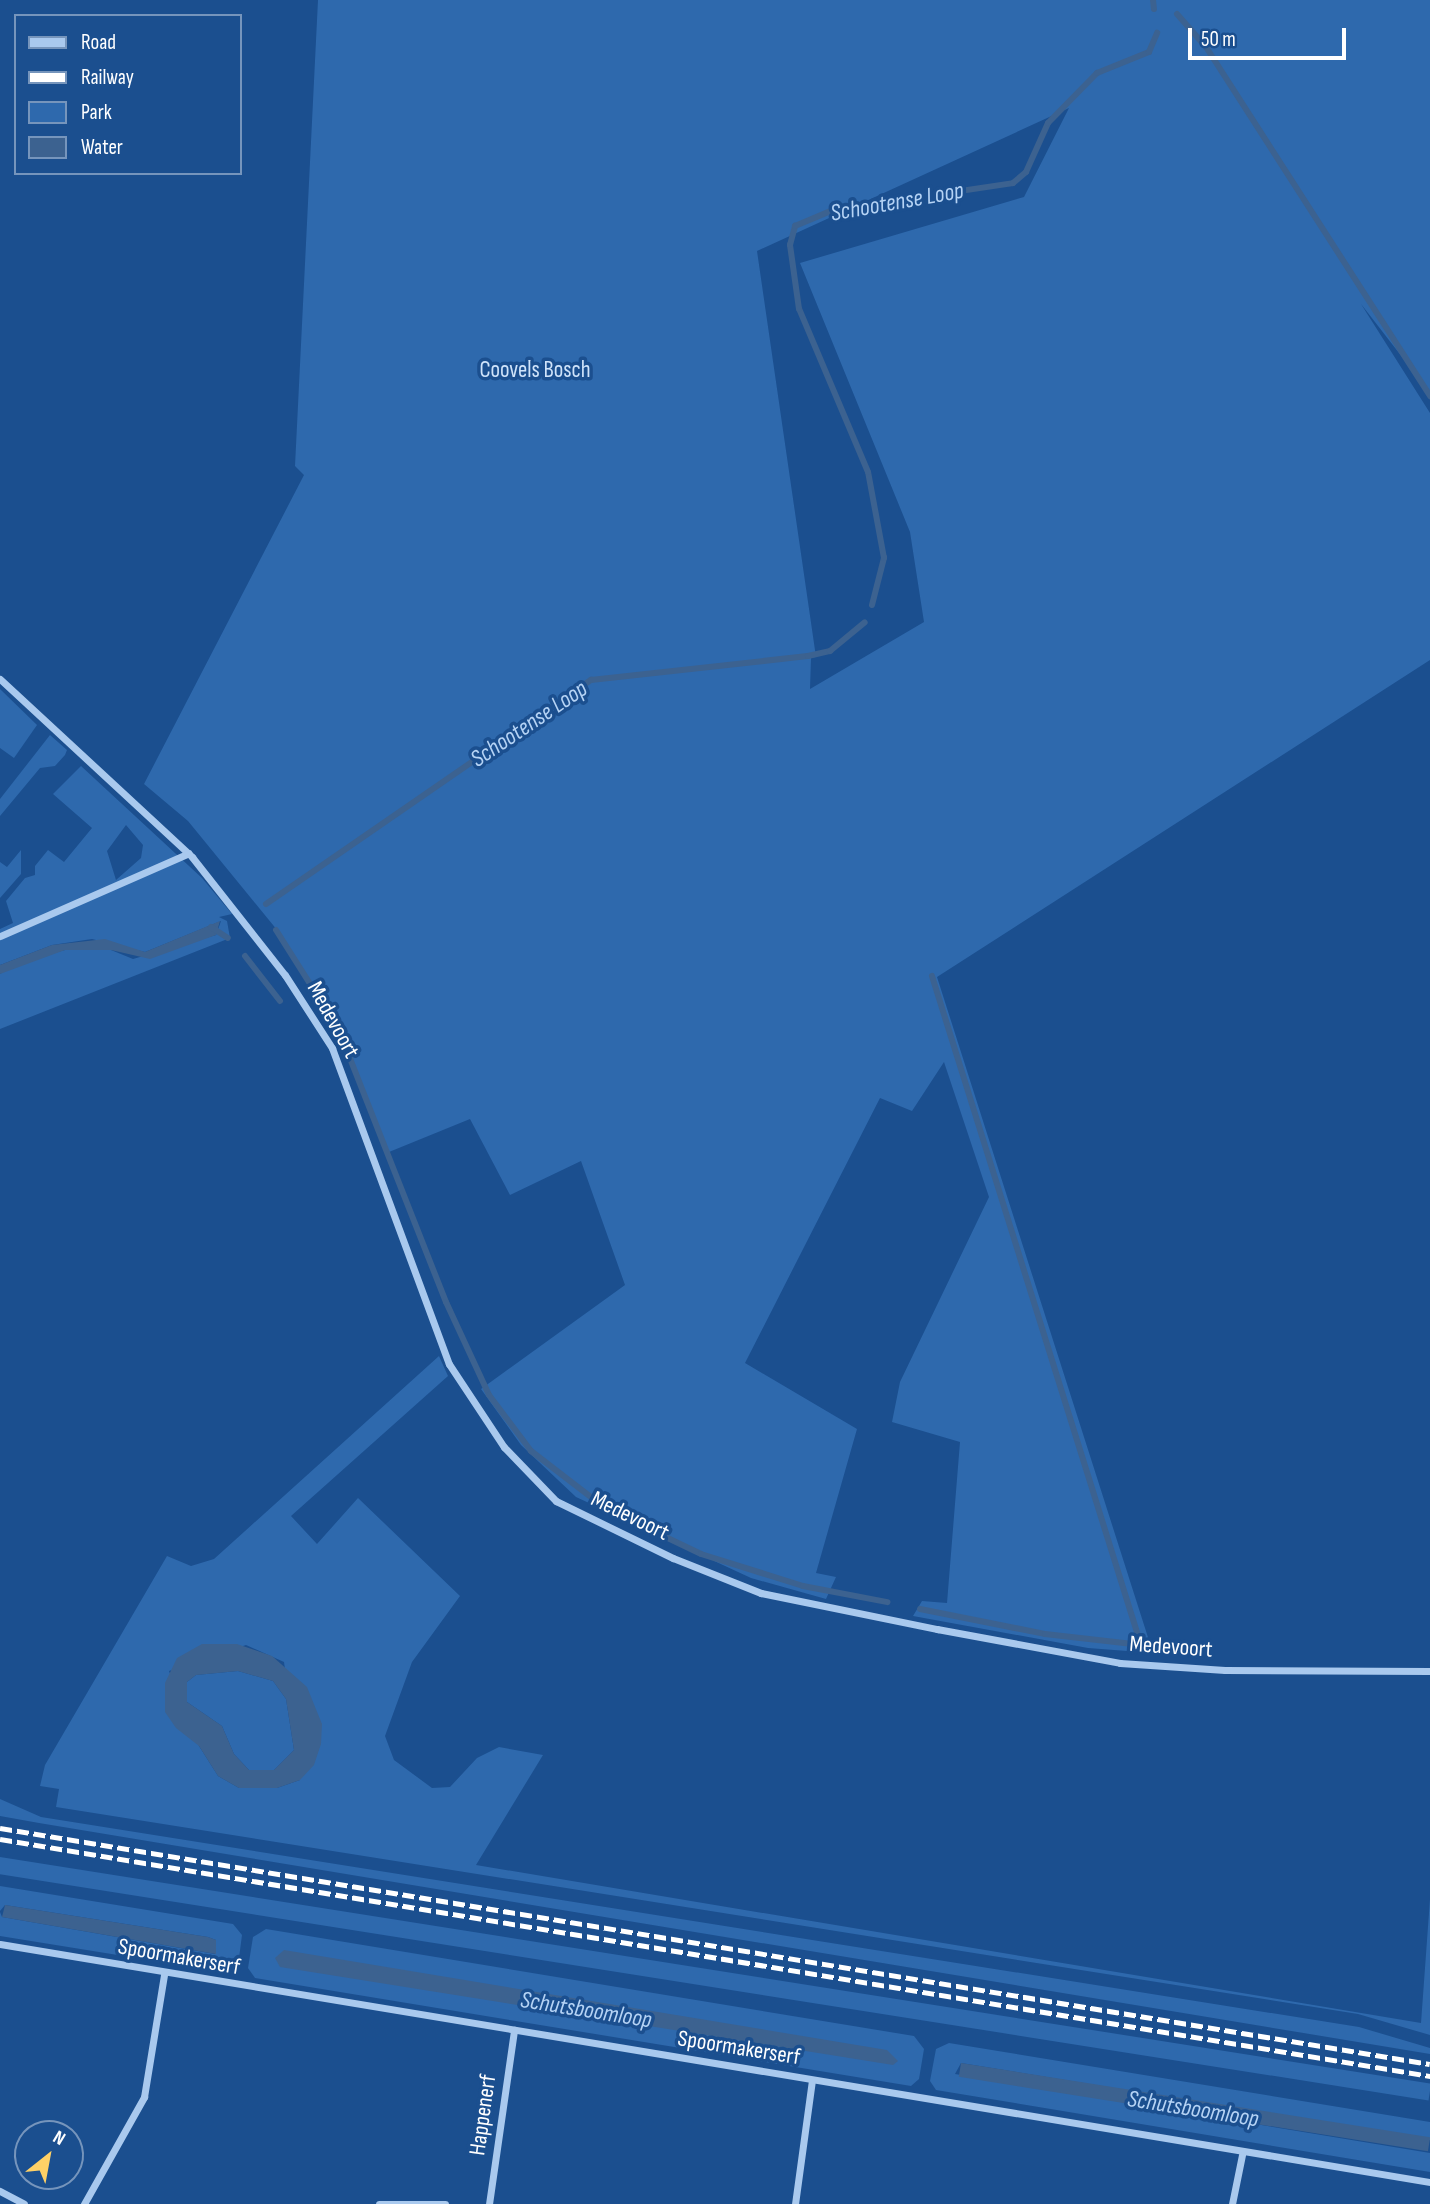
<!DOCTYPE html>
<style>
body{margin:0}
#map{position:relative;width:1430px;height:2204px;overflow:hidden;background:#1b4f8f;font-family:"Sofia Sans Condensed",sans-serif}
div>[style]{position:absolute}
.green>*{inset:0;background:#2e69ad;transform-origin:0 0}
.water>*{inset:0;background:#3c6290;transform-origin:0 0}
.stream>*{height:6px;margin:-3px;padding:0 3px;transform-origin:3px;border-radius:3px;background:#3c6290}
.street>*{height:7px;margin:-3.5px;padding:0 3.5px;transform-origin:3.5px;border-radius:3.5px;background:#a9c9ee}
.rail>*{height:5px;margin-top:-2.5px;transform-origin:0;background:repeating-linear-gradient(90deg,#fff 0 12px,transparent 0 17px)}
span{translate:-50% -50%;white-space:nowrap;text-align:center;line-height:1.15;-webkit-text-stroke:7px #1b4f8f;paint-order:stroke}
.park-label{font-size:23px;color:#cfe3fa}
.street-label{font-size:23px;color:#fff}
.water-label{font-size:24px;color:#b5d3f5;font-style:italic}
.legend{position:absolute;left:14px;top:14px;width:228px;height:161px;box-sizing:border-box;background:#1b4f8f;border:2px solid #7695bc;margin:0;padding:9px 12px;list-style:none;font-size:21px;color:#fff}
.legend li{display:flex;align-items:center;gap:14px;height:35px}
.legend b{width:35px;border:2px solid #7695bc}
.north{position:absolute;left:14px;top:2120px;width:70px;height:70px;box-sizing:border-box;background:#1b4f8f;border:2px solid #7695bc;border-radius:50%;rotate:31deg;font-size:19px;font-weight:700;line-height:28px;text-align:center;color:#fff}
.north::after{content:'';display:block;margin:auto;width:24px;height:32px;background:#ffd166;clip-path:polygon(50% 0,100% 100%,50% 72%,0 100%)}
.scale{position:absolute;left:1188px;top:28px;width:158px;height:32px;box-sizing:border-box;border:4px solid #fff;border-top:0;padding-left:9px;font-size:21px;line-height:24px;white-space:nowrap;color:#fff;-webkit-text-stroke:5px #1b4f8f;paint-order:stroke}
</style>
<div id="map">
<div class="green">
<div style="clip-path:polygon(evenodd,318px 0,1430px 0,1430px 393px,1361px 304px,1430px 413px,1430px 660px,937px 977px,1153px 1653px,1088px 1648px,913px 1616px,922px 1601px,947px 1603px,960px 1442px,892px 1422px,900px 1382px,989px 1197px,944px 1062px,912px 1111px,880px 1098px,745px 1363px,857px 1429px,816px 1573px,836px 1577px,826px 1599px,751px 1578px,576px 1497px,521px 1445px,481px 1389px,625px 1285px,581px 1161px,510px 1195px,470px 1119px,389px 1152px,325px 1007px,282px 936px,188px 821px,144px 784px,304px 475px,295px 466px,318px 0,1069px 108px,1024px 197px,800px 263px,910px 532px,924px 622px,810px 689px,811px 658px,816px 657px,757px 251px,1069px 108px)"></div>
<div style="clip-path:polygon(0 689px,37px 725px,14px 758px,0 748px)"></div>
<div style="clip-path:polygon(50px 735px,67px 750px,65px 755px,55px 766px,40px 768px,0 816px,0 799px)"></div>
<div style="clip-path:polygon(evenodd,81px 766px,202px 878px,232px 914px,219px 917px,227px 921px,230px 938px,0 1029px,0 974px,18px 963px,65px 950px,111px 950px,133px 959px,216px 935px,221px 921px,145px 952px,92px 939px,52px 945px,0 965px,0 929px,13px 923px,6px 901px,25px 878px,35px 875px,35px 866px,48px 850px,64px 862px,92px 828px,53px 794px,81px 766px,126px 825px,143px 845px,141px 858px,116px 880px,107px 851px,126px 825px)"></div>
<div style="clip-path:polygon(21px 850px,21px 874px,0 898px,0 862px,7px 867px)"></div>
<div style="clip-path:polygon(evenodd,439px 1356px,448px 1376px,291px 1516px,317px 1544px,358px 1498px,460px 1596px,412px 1662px,385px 1736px,394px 1760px,432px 1788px,450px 1787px,477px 1758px,499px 1747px,543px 1755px,476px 1865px,1421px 2023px,1430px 1899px,1430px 2035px,1358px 2014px,56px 1807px,59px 1789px,40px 1786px,45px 1765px,167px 1556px,191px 1566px,214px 1559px,439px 1356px,246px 1645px,284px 1662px,300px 1780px,277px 1788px,239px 1788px,218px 1776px,199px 1746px,169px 1671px,246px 1645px)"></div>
<div style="clip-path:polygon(238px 1671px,273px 1681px,286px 1699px,294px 1750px,274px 1770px,249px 1770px,234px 1754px,222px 1726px,187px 1702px,187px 1682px,196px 1675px)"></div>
<div style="clip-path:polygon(0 1799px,41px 1817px,1359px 2027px,1430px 2048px,1430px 2054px,39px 1823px,0 1816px)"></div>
<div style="left:0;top:1857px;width:1449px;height:17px;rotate:9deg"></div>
<div style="clip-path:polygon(0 1886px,233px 1924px,242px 1935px,238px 1966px,229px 1973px,0 1936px,0 1912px,2px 1917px,215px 1954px,216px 1940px,208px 1937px,5px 1905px,0 1911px)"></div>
<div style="clip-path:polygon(266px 1929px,914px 2036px,924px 2049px,919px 2079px,911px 2086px,255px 1978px,248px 1968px,253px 1937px)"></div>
<div style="clip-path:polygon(949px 2043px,1430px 2122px,1430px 2140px,961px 2063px,955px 2074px,1430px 2153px,1430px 2172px,936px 2090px,930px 2081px,936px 2049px)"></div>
</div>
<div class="water">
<div style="clip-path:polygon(220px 921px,216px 935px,150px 959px,111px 950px,65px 950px,0 974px,0 965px,52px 945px,105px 939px,145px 952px)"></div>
<div style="clip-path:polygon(evenodd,202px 1644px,237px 1644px,272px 1656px,307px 1687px,322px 1724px,321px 1744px,314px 1765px,300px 1780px,277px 1788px,239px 1788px,218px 1776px,199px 1746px,176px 1728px,165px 1712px,165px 1683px,177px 1658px,202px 1644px,238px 1671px,273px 1681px,286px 1699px,294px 1750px,274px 1770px,249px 1770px,234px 1754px,222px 1726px,187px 1702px,187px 1682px,196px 1675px,238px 1671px)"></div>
<div style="clip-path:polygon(5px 1905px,208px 1937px,216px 1940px,216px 1954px,2px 1917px)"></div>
<div style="clip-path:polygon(284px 1950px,887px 2050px,898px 2061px,893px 2065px,280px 1967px,275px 1958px)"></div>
<div style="left:961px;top:2063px;width:475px;height:14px;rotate:9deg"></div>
</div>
<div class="stream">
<div style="left:1153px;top:0;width:9px;rotate:84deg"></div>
<div style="left:1177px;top:14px;width:44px;rotate:48.7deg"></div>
<div style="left:1206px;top:47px;width:415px;rotate:57.3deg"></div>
<div style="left:872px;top:605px;width:49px;rotate:-75.7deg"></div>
<div style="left:884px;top:558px;width:87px;rotate:-100.5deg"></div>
<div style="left:868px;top:472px;width:177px;rotate:-112.9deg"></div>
<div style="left:799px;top:309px;width:65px;rotate:-98deg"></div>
<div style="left:790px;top:245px;width:20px;rotate:-75deg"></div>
<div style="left:795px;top:226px;width:41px;rotate:-22.8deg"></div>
<div style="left:833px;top:210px;width:182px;rotate:-8.5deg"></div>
<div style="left:1013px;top:183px;width:17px;rotate:-40deg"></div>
<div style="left:1026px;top:172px;width:54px;rotate:-65.8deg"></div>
<div style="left:1048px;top:123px;width:70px;rotate:-45.6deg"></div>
<div style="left:1097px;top:73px;width:56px;rotate:-22deg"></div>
<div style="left:1149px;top:52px;width:21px;rotate:-67deg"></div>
<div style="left:266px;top:904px;width:395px;rotate:-34.6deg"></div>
<div style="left:591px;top:680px;width:218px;rotate:-6.3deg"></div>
<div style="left:808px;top:656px;width:23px;rotate:-13deg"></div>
<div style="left:830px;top:651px;width:45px;rotate:-39.6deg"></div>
<div style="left:211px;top:927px;width:20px;rotate:33deg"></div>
<div style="left:276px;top:930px;width:116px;rotate:57.7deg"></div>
<div style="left:338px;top:1028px;width:295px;rotate:68.5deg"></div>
<div style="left:446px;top:1302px;width:102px;rotate:65.2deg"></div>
<div style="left:489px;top:1395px;width:70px;rotate:53.1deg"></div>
<div style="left:531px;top:1451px;width:93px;rotate:37.6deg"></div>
<div style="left:605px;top:1508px;width:106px;rotate:25.6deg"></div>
<div style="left:701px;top:1554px;width:107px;rotate:17.4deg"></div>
<div style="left:803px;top:1586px;width:86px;rotate:10.8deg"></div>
<div style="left:245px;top:956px;width:57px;rotate:52.1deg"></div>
<div style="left:920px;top:1609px;width:127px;rotate:11.3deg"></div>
<div style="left:1045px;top:1634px;width:97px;rotate:6.5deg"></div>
<div style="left:1141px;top:1645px;width:701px;rotate:-107.35deg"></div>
</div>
<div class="street">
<div style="left:0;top:679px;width:262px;rotate:42.8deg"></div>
<div style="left:192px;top:857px;width:150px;rotate:51.8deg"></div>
<div style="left:285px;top:975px;width:87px;rotate:57.2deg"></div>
<div style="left:332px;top:1048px;width:337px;rotate:69.7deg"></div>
<div style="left:449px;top:1364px;width:100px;rotate:56.5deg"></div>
<div style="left:504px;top:1447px;width:75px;rotate:46.1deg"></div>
<div style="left:556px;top:1501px;width:130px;rotate:26deg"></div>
<div style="left:673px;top:1558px;width:95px;rotate:21.7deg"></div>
<div style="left:761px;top:1593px;width:180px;rotate:11.6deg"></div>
<div style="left:937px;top:1629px;width:186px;rotate:10.5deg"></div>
<div style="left:1120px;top:1663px;width:105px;rotate:3.8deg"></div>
<div style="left:1225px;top:1670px;width:205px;rotate:0.3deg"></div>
<div style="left:0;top:936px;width:206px;rotate:-23.7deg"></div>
<div style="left:0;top:1944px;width:1450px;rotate:9.45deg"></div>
<div style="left:0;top:2191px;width:27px;rotate:28deg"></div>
<div style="left:84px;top:2204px;width:123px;rotate:-60.7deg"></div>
<div style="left:144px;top:2097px;width:124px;rotate:-80.7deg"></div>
<div style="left:379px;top:2204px;width:66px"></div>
<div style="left:489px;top:2204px;width:176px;rotate:-81.8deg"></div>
<div style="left:795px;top:2204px;width:125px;rotate:-82.2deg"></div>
<div style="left:1232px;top:2204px;width:50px;rotate:-78.5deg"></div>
</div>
<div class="rail">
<div style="left:0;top:1828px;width:1449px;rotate:9.37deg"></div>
<div style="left:0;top:1839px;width:1450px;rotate:9.41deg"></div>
</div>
<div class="park-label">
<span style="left:535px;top:370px">Coovels Bosch</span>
</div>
<div class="street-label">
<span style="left:333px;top:1020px;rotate:61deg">Medevoort</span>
<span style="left:630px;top:1516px;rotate:26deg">Medevoort</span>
<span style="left:1171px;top:1647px;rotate:4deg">Medevoort</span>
<span style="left:179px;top:1957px;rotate:10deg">Spoormakerserf</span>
<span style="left:739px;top:2048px;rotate:9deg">Spoormakerserf</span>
<span style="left:483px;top:2115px;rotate:-82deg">Happenerf</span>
</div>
<div class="water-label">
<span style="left:897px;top:202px;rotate:-10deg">Schootense Loop</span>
<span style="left:529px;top:724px;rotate:-34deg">Schootense Loop</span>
<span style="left:586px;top:2010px;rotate:9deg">Schutsboomloop</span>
<span style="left:1193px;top:2109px;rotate:9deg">Schutsboomloop</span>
</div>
<ul class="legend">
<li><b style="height:9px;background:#a9c9ee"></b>Road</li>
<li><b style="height:9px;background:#fff"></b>Railway</li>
<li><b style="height:19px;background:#2e69ad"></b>Park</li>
<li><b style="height:19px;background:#3c6290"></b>Water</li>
</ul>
<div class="north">N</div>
<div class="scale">50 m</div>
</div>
